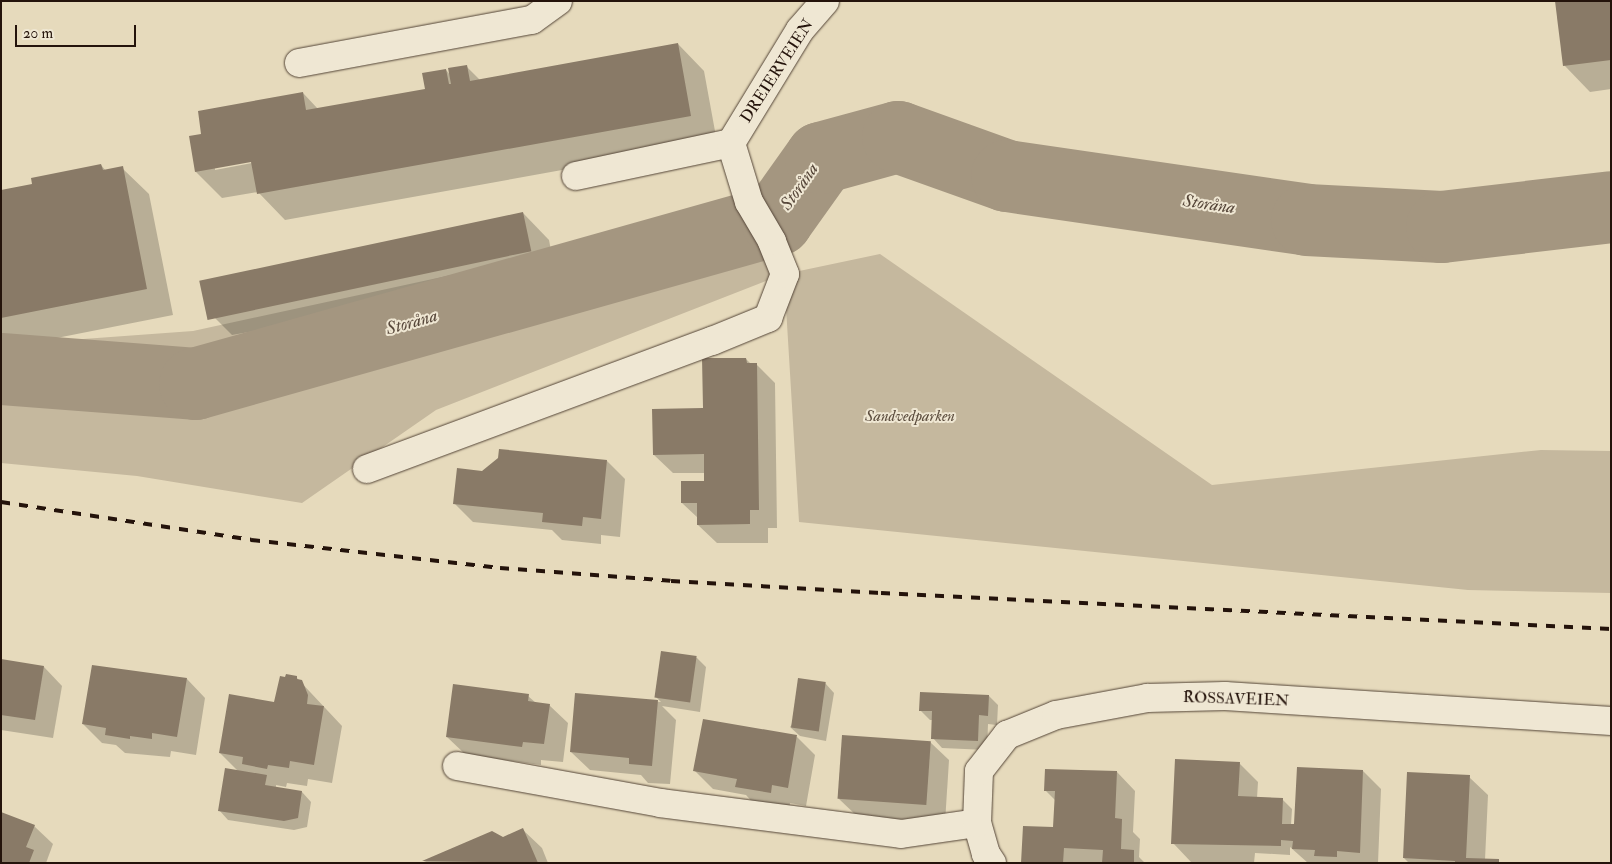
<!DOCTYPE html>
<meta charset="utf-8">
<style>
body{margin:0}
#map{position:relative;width:1612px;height:864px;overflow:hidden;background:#e6dabc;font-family:"IM FELL Double Pica",serif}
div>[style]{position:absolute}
.green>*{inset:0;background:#c5b89e}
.shadow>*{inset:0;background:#0003}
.river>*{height:72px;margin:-36px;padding:0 36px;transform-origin:36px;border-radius:36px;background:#a49680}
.building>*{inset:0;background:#897a67;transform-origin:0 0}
.roads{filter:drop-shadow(0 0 1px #544537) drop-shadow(0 0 1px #544537)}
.minor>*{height:28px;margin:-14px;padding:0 14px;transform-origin:14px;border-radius:14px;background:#efe7d3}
.rail>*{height:4px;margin-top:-2px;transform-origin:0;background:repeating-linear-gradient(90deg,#24130b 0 9px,transparent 0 18px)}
span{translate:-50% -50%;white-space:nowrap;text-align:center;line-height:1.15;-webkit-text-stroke:4px #efe7d3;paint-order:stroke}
.street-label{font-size:16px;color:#24130b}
.park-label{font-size:16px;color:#5c4d3e;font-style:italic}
.water-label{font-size:18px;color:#57473a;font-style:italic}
.frame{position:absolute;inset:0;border:2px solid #24130b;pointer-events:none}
.scale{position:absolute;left:15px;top:25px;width:121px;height:22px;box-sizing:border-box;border:2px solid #24130b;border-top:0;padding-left:6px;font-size:15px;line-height:18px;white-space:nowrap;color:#24130b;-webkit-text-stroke:4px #efe7d3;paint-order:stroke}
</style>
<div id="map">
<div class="green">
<div style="clip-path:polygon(727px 215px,785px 274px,880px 254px,1212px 485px,1541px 450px,1611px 451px,1611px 593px,1468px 590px,799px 522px,784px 274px,436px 410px,302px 503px,137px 476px,1px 463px,1px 345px,193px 331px)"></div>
</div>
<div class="shadow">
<div style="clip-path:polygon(1611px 1px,1611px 89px,1590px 92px,1564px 65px)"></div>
<div style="clip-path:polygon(evenodd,678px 44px,704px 71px,717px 142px,285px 220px,258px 192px,222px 198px,196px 172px,190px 137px,203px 135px,303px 93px,318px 109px,427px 90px,446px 70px,451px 76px,466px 66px,480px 80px,678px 44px,257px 160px,258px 162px,215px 170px,215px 167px,257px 160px)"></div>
<div style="clip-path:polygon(101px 165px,106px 171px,122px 168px,149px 194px,173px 315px,1px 349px,1px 191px,33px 185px)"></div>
<div style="clip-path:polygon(523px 213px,549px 240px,556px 277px,232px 335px,206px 309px)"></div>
<div style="clip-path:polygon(746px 359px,751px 364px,756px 364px,775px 383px,777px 528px,768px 528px,768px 543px,717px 543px,698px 525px,698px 518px,682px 503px,705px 482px,705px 473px,673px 473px,654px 455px,704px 410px)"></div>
<div style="clip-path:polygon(607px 461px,625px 479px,620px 537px,601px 535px,601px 544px,562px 540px,552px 530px,473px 522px,455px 504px,483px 472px)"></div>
<div style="clip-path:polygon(663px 652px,697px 658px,706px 667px,700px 712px,662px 706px,676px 720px,670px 784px,648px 783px,641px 775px,590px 770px,571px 752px,576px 695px,661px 702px,656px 697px)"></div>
<div style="clip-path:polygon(1px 660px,44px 667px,62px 686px,53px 738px,1px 730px)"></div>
<div style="clip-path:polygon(296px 677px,342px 726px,332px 783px,308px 779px,307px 786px,287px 783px,286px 787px,276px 785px,276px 788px,302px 792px,311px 802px,307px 827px,294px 830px,228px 820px,219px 810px,238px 771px,220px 753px,275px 703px)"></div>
<div style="clip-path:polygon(187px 679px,205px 698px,196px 755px,171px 751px,170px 757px,125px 753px,116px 745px,102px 743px,83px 724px)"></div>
<div style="clip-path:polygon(825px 683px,834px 693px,826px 741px,800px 736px,790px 727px)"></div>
<div style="clip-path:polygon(528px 696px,536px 703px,549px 705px,568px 723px,563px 762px,541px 760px,541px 765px,466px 755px,447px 737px)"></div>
<div style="clip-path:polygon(989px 696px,998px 705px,997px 725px,988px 724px,987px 750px,942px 748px,933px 738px,933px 720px,930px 720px,920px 710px)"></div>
<div style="clip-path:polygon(797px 737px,815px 755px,806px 806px,790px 803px,789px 811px,755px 805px,746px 795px,713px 789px,695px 771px)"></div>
<div style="clip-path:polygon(930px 742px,949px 760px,945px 823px,858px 817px,839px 799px)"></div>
<div style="clip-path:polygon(1239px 763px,1258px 782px,1257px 798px,1282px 799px,1292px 809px,1291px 825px,1295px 825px,1363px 771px,1381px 789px,1378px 863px,1308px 863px,1290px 847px,1290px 855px,1255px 853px,1254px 863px,1191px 862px,1173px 843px)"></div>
<div style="clip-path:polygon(1117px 772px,1135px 791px,1133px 832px,1140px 839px,1139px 857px,1145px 863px,1022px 863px,1054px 829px,1056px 801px,1045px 790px)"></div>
<div style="clip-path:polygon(1469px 777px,1488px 795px,1485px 860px,1501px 863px,1409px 863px,1404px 858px)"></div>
<div style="clip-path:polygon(34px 826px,53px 844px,46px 863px,1px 863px)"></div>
<div style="clip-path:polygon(523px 830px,542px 848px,548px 863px,424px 862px,492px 832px,503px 838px)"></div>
</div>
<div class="river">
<div style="left:1px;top:369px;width:195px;rotate:4.4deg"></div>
<div style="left:195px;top:384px;width:605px;rotate:-15.74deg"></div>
<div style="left:777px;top:220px;width:76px;rotate:-54.6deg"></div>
<div style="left:821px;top:158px;width:80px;rotate:-15.3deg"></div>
<div style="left:898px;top:137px;width:116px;rotate:19.7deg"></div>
<div style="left:1007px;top:176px;width:303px;rotate:8.3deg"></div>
<div style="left:1307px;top:220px;width:135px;rotate:3deg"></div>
<div style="left:1442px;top:227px;width:170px;rotate:-6.7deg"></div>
</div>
<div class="building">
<div style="clip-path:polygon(1555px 1px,1611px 1px,1611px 60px,1563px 66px)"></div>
<div style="clip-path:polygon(678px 43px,691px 116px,257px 194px,251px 162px,195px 172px,189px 136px,201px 134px,198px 111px,303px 92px,306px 110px,425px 89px,422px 73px,446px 69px,449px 84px,451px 84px,448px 68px,467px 65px,470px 81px)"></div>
<div style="clip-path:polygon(101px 164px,103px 170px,123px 166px,147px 289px,1px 318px,1px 190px,32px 184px,31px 178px)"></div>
<div style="left:523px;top:212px;width:40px;height:331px;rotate:78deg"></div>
<div style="clip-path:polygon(702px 358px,746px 358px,747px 363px,757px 363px,759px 510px,750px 510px,750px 524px,697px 525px,697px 503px,681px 503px,681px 481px,704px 481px,704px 454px,653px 455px,652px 409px,703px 408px)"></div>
<div style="clip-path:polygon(499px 449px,607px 460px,601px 519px,583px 517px,582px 526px,542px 522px,543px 513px,453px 504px,457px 468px,482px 471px,498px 458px)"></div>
<div style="left:661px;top:651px;width:36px;height:47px;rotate:8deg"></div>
<div style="clip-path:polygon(1px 659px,44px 666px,35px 720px,1px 715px)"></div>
<div style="clip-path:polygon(92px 665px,187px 678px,177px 737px,152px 733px,152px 739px,130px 736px,130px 739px,105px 735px,106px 728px,82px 724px)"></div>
<div style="clip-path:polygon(286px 674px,297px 676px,297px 679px,302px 680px,308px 695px,307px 704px,324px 706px,314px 765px,290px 761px,289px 768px,268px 765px,267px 769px,242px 764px,243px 757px,219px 753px,229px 694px,274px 702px,280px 676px,285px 677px)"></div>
<div style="left:798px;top:678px;width:28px;height:50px;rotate:8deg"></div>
<div style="clip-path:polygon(453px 684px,529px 694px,528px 701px,550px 704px,544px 744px,523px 742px,522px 747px,446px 737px)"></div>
<div style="clip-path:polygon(920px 692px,989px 695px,988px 716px,979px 715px,978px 741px,931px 739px,932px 711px,919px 711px)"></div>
<div style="clip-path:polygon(575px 693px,658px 700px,652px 766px,629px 764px,629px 758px,570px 752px)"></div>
<div style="clip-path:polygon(703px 719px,797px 735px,788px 788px,772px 785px,771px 793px,735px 787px,737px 779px,693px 771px)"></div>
<div style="left:842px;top:735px;width:89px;height:64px;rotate:4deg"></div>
<div style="clip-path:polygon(1175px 759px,1240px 762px,1238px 796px,1283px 798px,1282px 824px,1294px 824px,1297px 767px,1363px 770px,1360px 853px,1337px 851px,1337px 857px,1314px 856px,1315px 850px,1292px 849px,1293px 841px,1281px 840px,1281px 846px,1171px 844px)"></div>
<div style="clip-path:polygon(225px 768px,267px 775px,265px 785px,302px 791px,298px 818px,284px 821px,218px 811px)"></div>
<div style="clip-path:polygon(1045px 769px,1117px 771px,1115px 818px,1122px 819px,1121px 849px,1134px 850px,1134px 863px,1102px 863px,1103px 850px,1064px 848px,1063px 863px,1021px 863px,1023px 826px,1053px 827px,1055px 791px,1044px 791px)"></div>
<div style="clip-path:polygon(1407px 772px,1470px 775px,1466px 858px,1499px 859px,1499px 863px,1455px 863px,1455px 861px,1403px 858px)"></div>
<div style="clip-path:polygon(1px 812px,35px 825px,26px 847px,34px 850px,29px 863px,1px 863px)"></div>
<div style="clip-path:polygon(523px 828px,538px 863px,422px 861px,492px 831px,503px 837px)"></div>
</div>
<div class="roads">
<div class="minor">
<div style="left:299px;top:63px;width:237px;rotate:-10.5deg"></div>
<div style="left:532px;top:20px;width:32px;rotate:-36deg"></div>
<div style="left:731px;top:143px;width:132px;rotate:-58.6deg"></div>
<div style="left:800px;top:30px;width:38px;rotate:-49deg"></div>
<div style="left:576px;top:176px;width:158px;rotate:-12deg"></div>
<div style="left:367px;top:469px;width:368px;rotate:-20.4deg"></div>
<div style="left:712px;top:341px;width:61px;rotate:-22.3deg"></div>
<div style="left:768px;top:318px;width:47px;rotate:-68.9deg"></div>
<div style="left:785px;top:274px;width:35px;rotate:-112deg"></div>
<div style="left:772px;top:241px;width:45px;rotate:-120.5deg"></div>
<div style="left:749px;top:202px;width:62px;rotate:-107deg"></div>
<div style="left:457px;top:766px;width:206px;rotate:10.3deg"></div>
<div style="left:660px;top:803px;width:243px;rotate:7.3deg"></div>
<div style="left:901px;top:834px;width:77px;rotate:-8.2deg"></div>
<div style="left:992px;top:863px;width:11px;rotate:-124deg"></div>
<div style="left:986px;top:854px;width:32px;rotate:-106deg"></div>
<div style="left:977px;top:823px;width:52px;rotate:-87.8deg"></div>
<div style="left:979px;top:771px;width:46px;rotate:-52.1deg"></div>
<div style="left:1007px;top:735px;width:53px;rotate:-22.2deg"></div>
<div style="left:1056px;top:715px;width:93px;rotate:-10.6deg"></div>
<div style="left:1147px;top:698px;width:78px;rotate:-1.5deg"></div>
<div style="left:1225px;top:696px;width:387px;rotate:3.7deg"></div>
</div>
</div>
<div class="rail">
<div style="left:1px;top:502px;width:253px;rotate:8.6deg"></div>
<div style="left:251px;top:540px;width:251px;rotate:6.4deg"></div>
<div style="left:500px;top:568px;width:171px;rotate:4.3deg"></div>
<div style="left:671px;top:581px;width:210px;rotate:3.3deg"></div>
<div style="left:881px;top:593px;width:731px;rotate:2.82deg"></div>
</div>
<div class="street-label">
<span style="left:777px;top:71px;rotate:-57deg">DREIERVEIEN</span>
<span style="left:1236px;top:699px;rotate:2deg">ROSSAVEIEN</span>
</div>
<div class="park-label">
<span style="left:910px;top:416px">Sandvedparken</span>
</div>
<div class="water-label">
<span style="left:800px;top:187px;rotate:-55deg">Storåna</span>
<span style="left:1209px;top:205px;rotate:8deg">Storåna</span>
<span style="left:412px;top:323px;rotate:-16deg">Storåna</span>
</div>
<div class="frame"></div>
<div class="scale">20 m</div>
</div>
